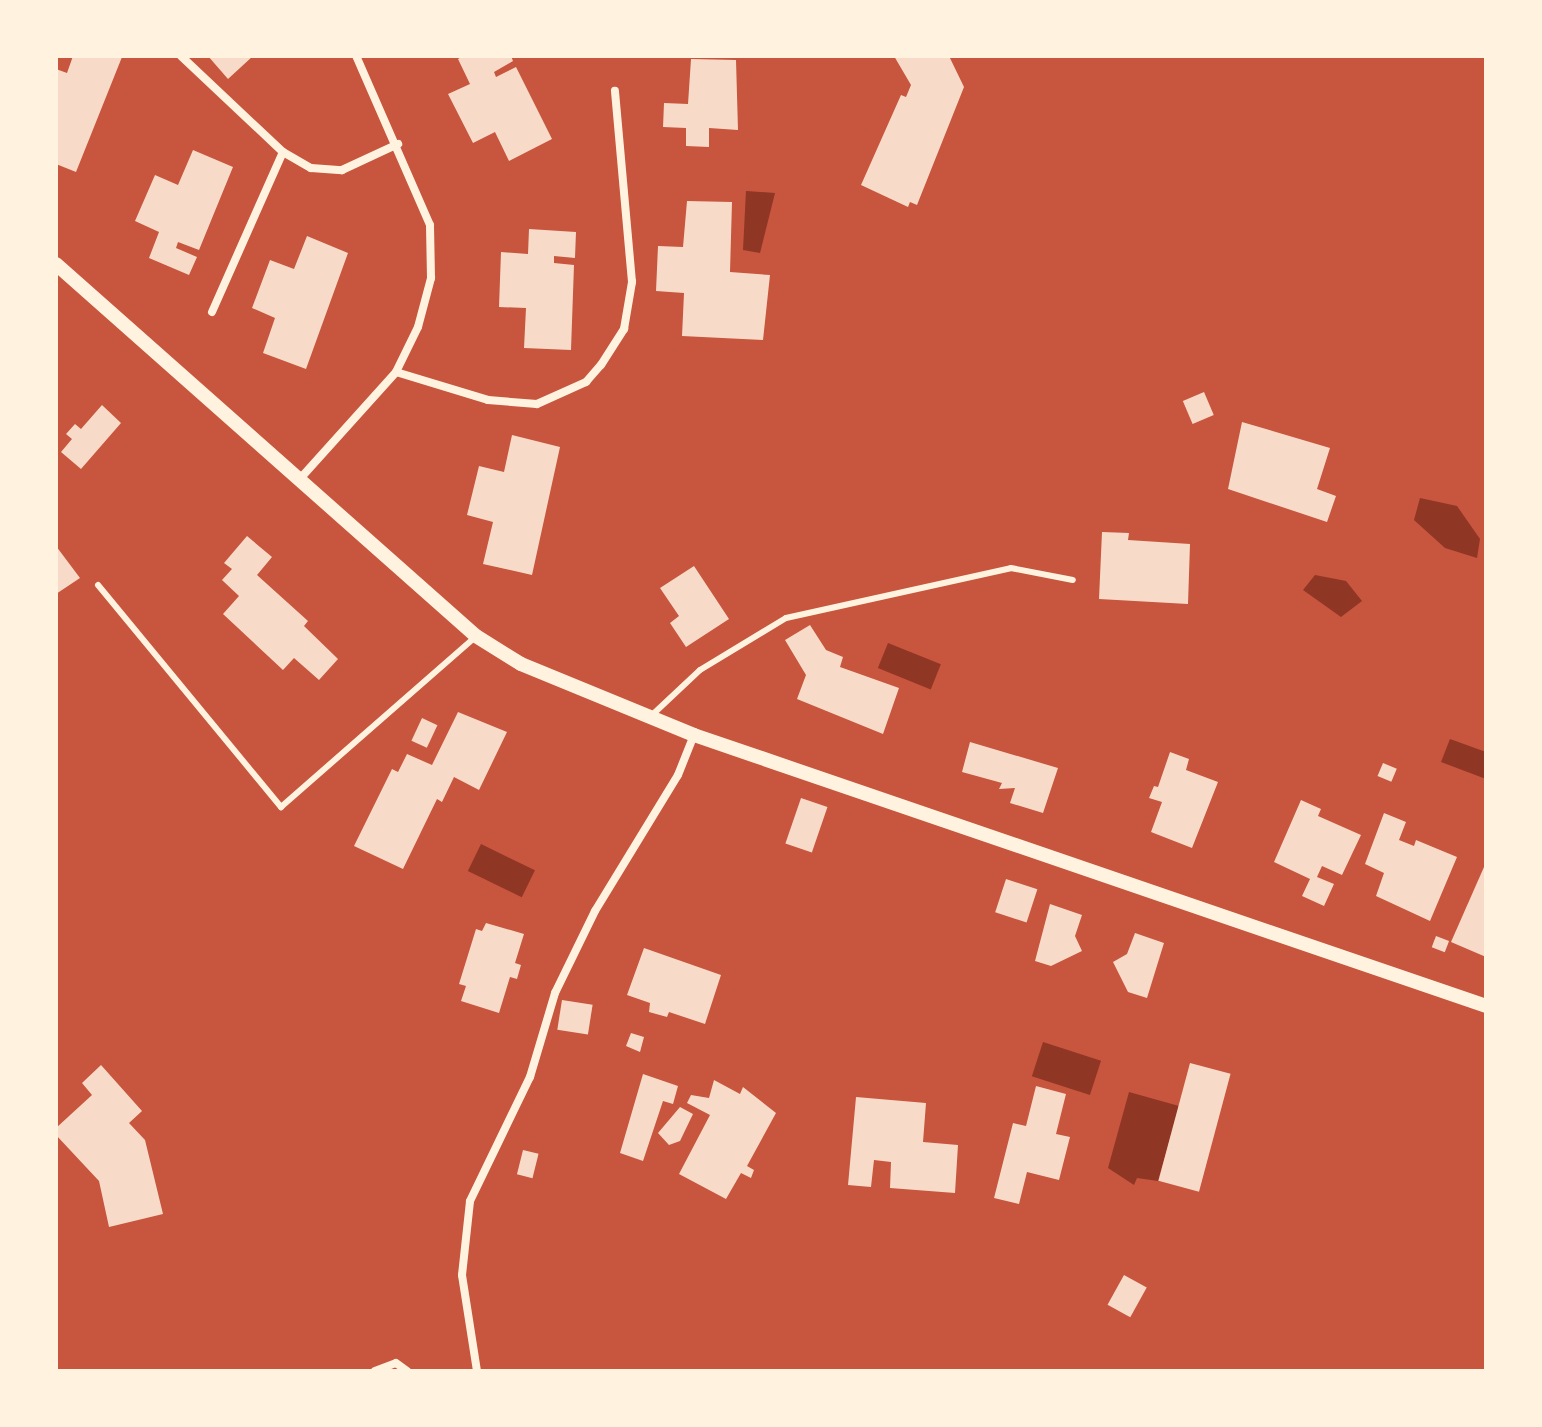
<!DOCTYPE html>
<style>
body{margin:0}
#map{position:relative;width:1542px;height:1427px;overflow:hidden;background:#c8553d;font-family:"Roboto Condensed",sans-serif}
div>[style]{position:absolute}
.water>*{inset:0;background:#8f3625;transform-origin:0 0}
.building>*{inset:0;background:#f7dbc8;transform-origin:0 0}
.service>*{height:6px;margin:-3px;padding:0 3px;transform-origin:3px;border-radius:3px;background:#fff3e0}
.minor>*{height:8px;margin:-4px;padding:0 4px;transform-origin:4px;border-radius:4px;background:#fff3e0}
.tertiary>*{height:14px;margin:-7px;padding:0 7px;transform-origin:7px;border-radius:7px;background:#fff3e0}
span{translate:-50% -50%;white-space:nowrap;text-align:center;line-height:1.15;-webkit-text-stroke:8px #fff3e0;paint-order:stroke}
.frame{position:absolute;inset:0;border:58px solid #fff3e0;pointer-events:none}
</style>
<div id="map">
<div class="water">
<div style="clip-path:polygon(746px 191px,775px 193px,760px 253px,743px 250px)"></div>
<div style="clip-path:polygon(1420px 498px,1457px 506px,1480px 539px,1477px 558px,1445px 548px,1414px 520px)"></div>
<div style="clip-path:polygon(1315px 575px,1346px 581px,1362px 601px,1341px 617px,1303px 590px)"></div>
<div style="left:888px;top:643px;width:57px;height:27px;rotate:22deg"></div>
<div style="clip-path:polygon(1450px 739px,1486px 752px,1486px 779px,1441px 762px)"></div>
<div style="left:481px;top:844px;width:60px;height:30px;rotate:26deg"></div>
<div style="left:1043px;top:1042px;width:61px;height:36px;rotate:18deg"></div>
<div style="clip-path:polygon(1129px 1092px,1179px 1106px,1158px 1181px,1137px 1178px,1134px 1185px,1108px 1168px)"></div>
</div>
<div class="building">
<div style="clip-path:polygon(73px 56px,122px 57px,76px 172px,56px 164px,56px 69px,67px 73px)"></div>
<div style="clip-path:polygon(208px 56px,253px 56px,228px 79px)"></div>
<div style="clip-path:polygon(463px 56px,511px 56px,513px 61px,494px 72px,496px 77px,516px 67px,552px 139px,509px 161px,495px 132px,473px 143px,448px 94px,470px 84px,458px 59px)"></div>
<div style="clip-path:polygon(894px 56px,949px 56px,964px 87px,917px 205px,910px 202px,908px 207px,861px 185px,901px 95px,906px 97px,911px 85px)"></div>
<div style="clip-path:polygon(691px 59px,736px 60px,738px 130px,709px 128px,709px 147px,686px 146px,686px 128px,663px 127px,664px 103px,688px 104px)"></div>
<div style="clip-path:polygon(193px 150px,233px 167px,199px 250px,178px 242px,176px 248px,197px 257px,189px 275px,149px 258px,159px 232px,135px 221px,155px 175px,178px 185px)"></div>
<div style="clip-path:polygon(687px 201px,732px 202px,730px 272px,770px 275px,763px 340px,682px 336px,684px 293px,656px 291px,658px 246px,683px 247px)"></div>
<div style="clip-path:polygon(529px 229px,576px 232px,575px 258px,554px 256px,554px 263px,574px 265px,571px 350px,524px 348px,526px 308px,499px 307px,501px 252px,528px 254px)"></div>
<div style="clip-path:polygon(307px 236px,348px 253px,306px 369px,263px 353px,275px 318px,252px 308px,270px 260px,294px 269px)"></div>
<div style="left:1204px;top:392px;width:25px;height:23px;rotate:67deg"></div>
<div style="clip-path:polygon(102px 405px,121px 423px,81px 469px,61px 452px,72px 439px,66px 434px,75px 424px,81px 429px)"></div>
<div style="clip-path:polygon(1242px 422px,1330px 448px,1317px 489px,1336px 496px,1327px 522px,1228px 489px)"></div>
<div style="clip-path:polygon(512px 435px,560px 447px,532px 575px,483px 564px,493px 522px,467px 515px,479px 466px,504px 472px)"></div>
<div style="clip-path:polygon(1102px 532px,1129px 533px,1128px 540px,1190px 544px,1188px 604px,1099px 599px)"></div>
<div style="clip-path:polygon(247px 536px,272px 557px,257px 575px,308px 621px,304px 626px,338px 659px,319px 680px,294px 658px,283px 670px,223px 614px,239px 596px,222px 580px,232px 569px,224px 563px)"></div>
<div style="clip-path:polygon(56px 546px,80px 578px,56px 594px)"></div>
<div style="clip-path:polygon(694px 566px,729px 619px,686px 647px,670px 623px,679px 616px,660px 588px)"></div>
<div style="clip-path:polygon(810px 625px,826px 650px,843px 657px,840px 667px,899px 688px,883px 734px,797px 699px,806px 675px,785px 640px)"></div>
<div style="clip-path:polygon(458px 712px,507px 732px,479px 790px,454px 777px,442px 802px,437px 799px,403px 869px,354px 846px,392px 769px,398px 772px,407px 754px,432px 765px)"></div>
<div style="left:422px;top:718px;width:17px;height:25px;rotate:25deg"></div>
<div style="clip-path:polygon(970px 742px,1058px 768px,1043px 813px,1010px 803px,1015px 788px,999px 789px,1002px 783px,962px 772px)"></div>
<div style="clip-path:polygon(1170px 752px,1189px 759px,1186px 770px,1218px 782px,1192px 848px,1151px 832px,1162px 802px,1149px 798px,1154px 786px,1158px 787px)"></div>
<div style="left:1383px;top:763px;width:15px;height:14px;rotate:23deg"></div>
<div style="left:801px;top:798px;width:28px;height:48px;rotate:19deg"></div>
<div style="clip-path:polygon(1301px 800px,1321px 809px,1318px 816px,1361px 835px,1342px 875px,1322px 866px,1317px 877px,1334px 884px,1324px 906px,1302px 896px,1310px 879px,1274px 862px)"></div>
<div style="clip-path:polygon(1384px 813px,1406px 822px,1399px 840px,1414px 846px,1416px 840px,1457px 857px,1430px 921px,1376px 896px,1384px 873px,1365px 864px)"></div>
<div style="clip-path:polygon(1484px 867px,1486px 868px,1486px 957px,1451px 942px)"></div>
<div style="left:1006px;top:879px;width:33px;height:35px;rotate:18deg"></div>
<div style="clip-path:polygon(1050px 904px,1082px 915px,1075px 936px,1082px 951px,1051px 966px,1035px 961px)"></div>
<div style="clip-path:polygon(486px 923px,524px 934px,515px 963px,521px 965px,517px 979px,510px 977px,499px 1013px,461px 1001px,466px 986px,459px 984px,476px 929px,482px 931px)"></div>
<div style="clip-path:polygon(1135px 933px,1164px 943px,1147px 998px,1128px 992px,1113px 962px,1127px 954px)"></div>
<div style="left:1436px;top:936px;width:14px;height:12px;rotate:21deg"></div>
<div style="clip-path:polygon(644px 948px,721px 975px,705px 1024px,669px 1012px,667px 1017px,649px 1012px,650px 1003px,627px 995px)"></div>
<div style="left:562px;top:1000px;width:31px;height:30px;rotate:9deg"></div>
<div style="clip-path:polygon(631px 1033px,644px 1037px,640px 1052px,626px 1046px)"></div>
<div style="left:1190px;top:1063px;width:42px;height:122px;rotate:15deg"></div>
<div style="clip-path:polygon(101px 1065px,142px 1111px,129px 1123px,145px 1140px,163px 1214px,109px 1227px,99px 1181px,56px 1135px,56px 1128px,92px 1095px,82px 1083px)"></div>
<div style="clip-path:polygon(643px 1074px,678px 1086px,673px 1104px,663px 1101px,643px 1161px,620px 1153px)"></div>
<div style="clip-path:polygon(714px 1080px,740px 1094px,743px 1087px,776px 1113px,747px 1166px,754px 1170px,751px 1178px,741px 1173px,726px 1199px,679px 1174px,710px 1115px,687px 1103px,691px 1095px,709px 1098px)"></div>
<div style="clip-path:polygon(1036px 1086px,1066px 1094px,1056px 1134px,1070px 1137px,1059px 1180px,1027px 1172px,1019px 1204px,994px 1198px,1013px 1123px,1026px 1126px)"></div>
<div style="clip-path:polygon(856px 1097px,926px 1103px,923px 1142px,958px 1145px,955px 1193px,890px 1188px,891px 1162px,874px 1160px,871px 1187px,848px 1185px)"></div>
<div style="clip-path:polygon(680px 1107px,693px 1114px,680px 1141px,669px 1145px,658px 1133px)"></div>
<div style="left:523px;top:1150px;width:16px;height:25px;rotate:14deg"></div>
<div style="left:1124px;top:1275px;width:26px;height:34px;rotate:29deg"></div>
</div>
<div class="service">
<div style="left:98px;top:585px;width:288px;rotate:50.5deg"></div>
<div style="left:281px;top:807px;width:259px;rotate:-41.2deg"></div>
<div style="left:651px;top:716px;width:67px;rotate:-43.2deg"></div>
<div style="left:700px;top:670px;width:100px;rotate:-31.2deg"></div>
<div style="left:786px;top:618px;width:230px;rotate:-12.5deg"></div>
<div style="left:1011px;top:568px;width:63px;rotate:11deg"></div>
</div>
<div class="minor">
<div style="left:181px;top:56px;width:140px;rotate:43.3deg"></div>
<div style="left:283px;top:152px;width:32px;rotate:30deg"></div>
<div style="left:311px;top:168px;width:31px;rotate:4deg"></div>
<div style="left:342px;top:170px;width:62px;rotate:-24.9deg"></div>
<div style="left:212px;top:312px;width:175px;rotate:-66.1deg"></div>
<div style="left:396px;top:372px;width:96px;rotate:16.9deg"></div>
<div style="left:488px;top:400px;width:49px;rotate:4.7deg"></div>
<div style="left:537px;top:404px;width:54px;rotate:-24.2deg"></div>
<div style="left:586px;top:382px;width:23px;rotate:-49deg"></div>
<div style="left:601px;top:365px;width:43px;rotate:-57.4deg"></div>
<div style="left:624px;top:329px;width:48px;rotate:-80.3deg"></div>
<div style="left:632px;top:282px;width:192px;rotate:-95.1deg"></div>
<div style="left:298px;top:481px;width:147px;rotate:-48deg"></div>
<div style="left:396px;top:372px;width:50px;rotate:-63.9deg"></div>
<div style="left:418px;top:327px;width:51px;rotate:-75.1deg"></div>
<div style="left:431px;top:278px;width:53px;rotate:-91.1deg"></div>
<div style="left:430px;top:225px;width:184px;rotate:-113.6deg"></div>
<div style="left:375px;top:1371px;width:22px;rotate:-21deg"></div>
<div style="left:396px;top:1363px;width:14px;rotate:36deg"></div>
<div style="left:477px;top:1371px;width:97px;rotate:-98.9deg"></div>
<div style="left:462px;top:1275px;width:74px;rotate:-83.8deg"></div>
<div style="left:470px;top:1201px;width:138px;rotate:-64.2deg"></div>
<div style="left:530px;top:1077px;width:88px;rotate:-73.4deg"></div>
<div style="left:555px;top:993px;width:91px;rotate:-64deg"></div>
<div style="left:595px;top:911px;width:159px;rotate:-58.6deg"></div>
<div style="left:678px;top:775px;width:43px;rotate:-68.2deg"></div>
</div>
<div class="tertiary">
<div style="left:56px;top:264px;width:561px;rotate:41.53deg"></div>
<div style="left:476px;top:636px;width:53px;rotate:31.9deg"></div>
<div style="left:521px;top:664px;width:187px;rotate:22.3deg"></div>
<div style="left:694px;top:735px;width:837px;rotate:18.89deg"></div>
</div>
<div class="frame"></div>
</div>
